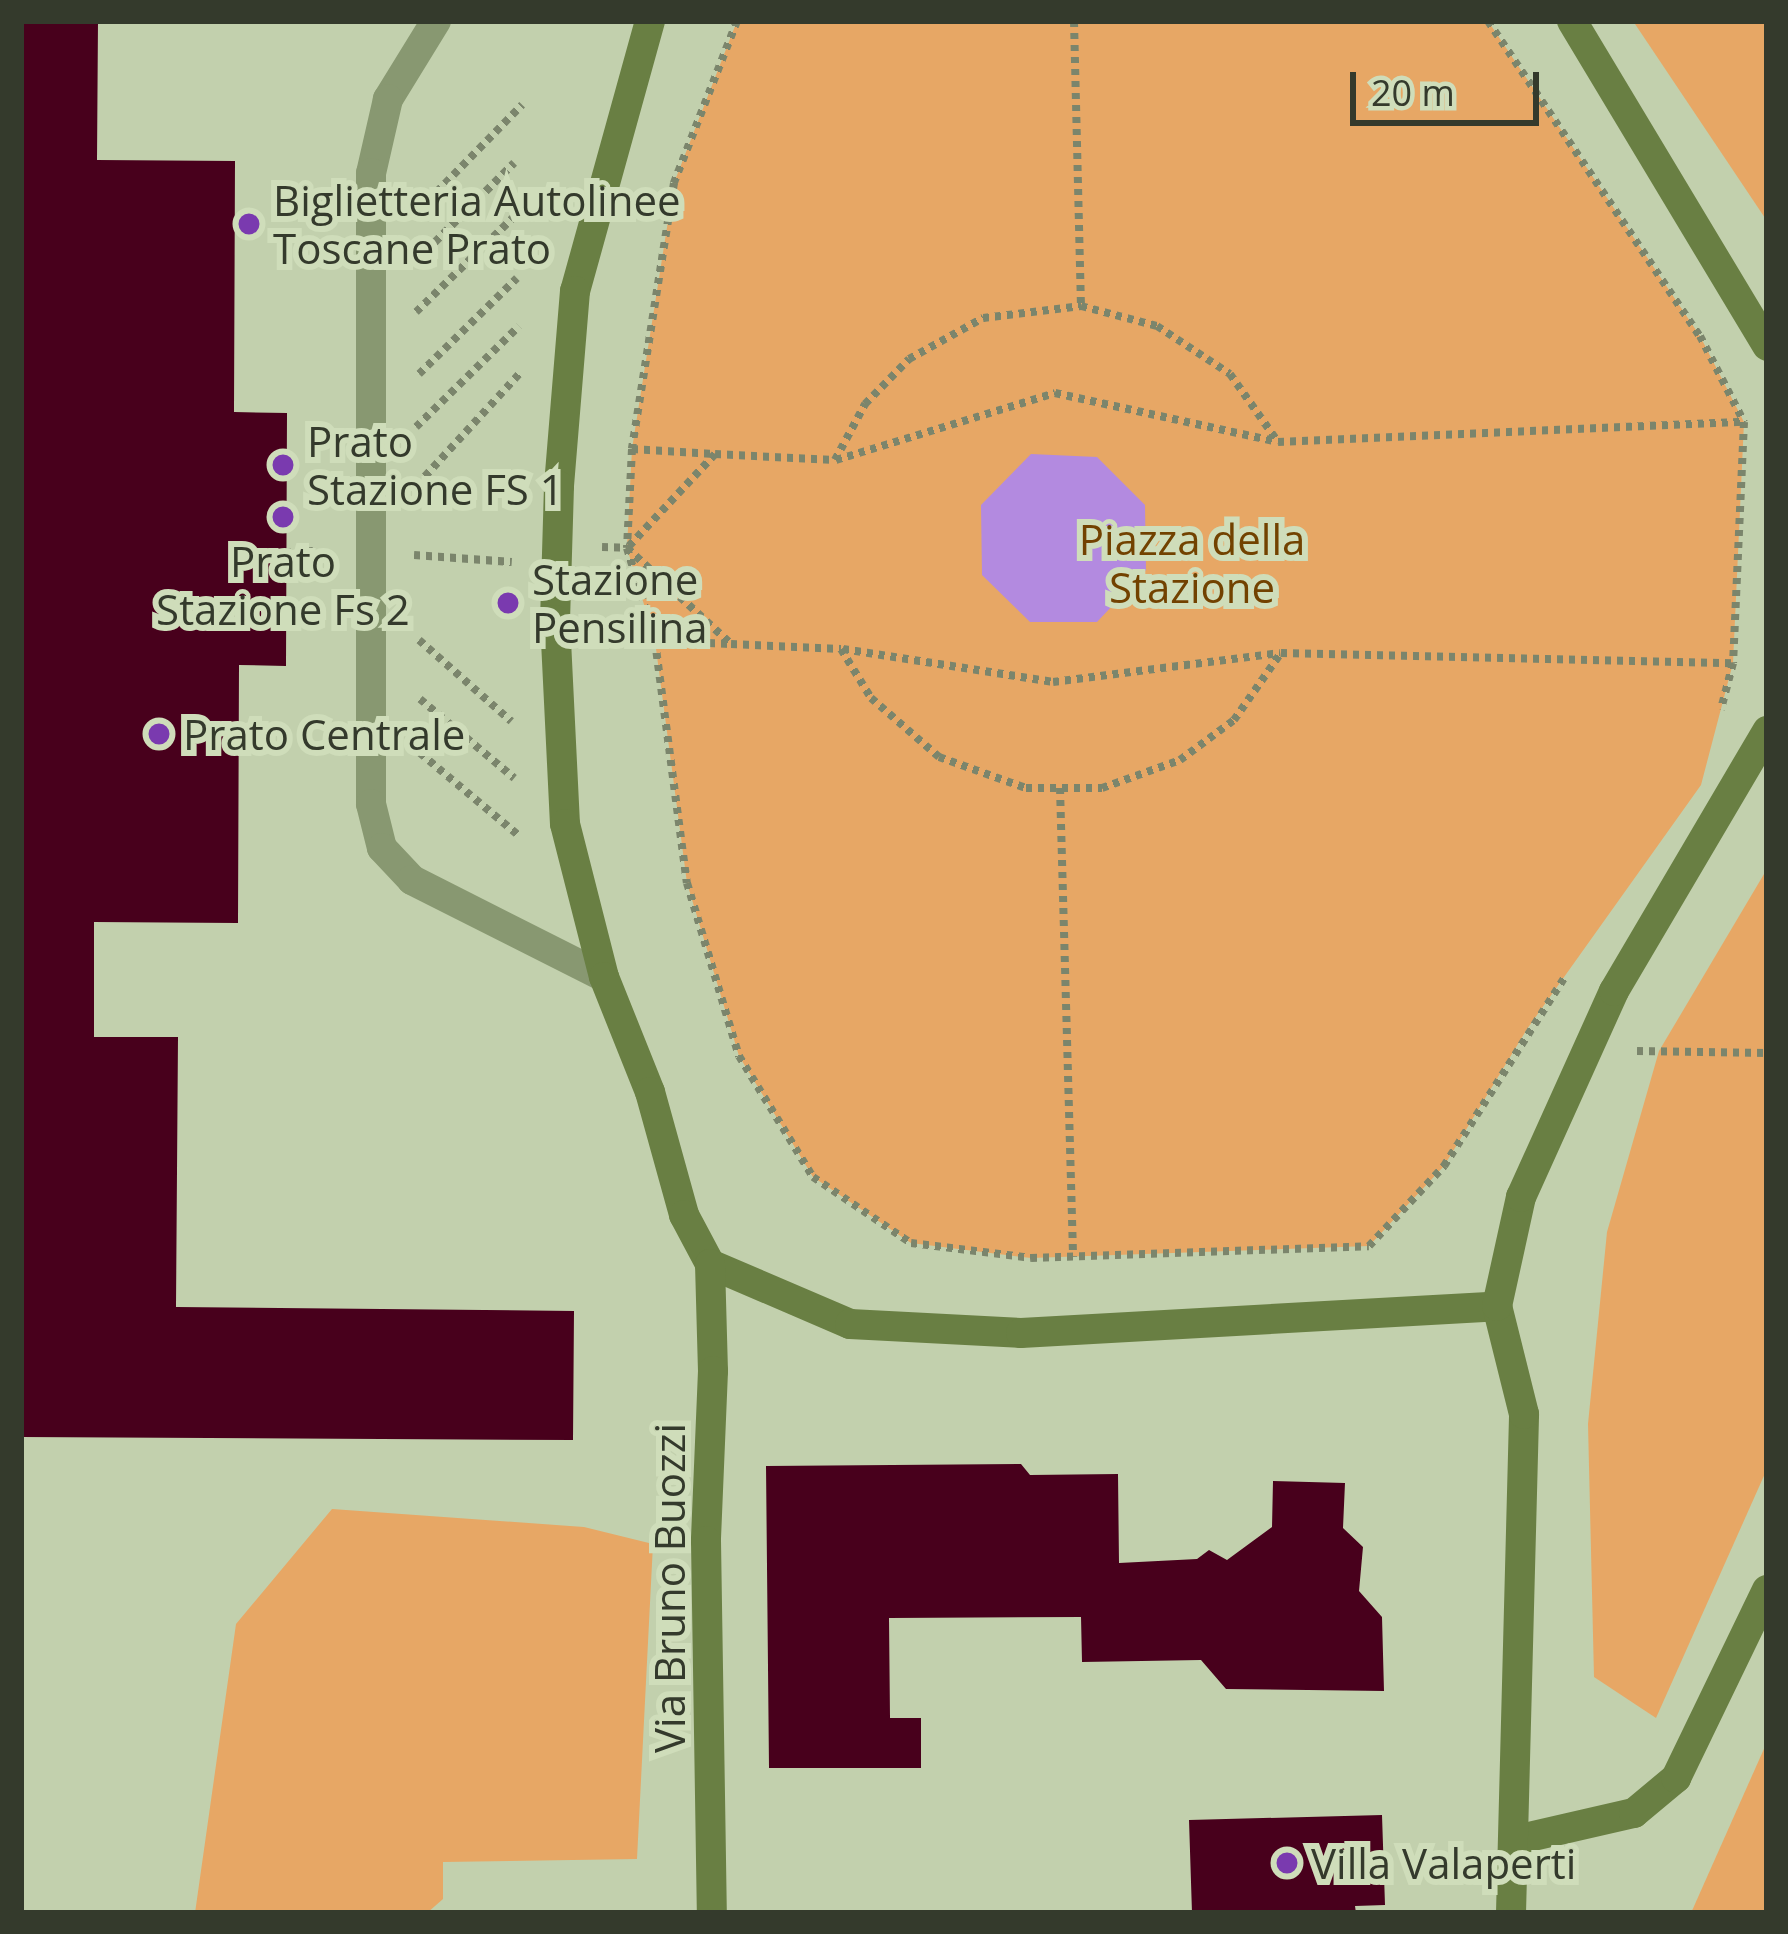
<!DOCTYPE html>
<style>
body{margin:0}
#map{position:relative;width:1788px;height:1934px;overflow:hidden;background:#c2d0ad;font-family:"Open Sans",sans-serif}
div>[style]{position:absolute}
.green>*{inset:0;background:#e7a765}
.water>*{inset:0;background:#b38ae0}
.building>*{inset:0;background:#48001c}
.path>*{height:8px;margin-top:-4px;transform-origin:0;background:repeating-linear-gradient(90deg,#7b856c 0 6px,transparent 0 12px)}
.lane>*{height:30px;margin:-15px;padding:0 15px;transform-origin:15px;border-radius:15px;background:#889871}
.secondary>*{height:30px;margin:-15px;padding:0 15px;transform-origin:15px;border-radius:15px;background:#697f43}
.dots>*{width:33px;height:33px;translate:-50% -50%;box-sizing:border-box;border:6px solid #cfddba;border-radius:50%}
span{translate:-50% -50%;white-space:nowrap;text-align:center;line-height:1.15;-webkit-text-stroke:12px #cfddba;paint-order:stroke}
.poi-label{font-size:42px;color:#343a2c}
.left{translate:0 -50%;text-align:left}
.park-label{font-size:42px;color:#724200}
.street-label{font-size:42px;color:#343a2c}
.frame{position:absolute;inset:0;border:24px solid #343a2c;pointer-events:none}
.scale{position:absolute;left:1350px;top:72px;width:189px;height:54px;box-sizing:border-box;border:6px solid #343a2c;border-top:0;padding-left:15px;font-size:36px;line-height:42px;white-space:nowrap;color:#343a2c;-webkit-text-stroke:9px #cfddba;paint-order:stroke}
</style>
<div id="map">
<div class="green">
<div style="clip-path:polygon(737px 21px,1488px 21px,1700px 336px,1744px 422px,1733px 663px,1701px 785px,1527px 1029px,1444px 1166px,1369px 1246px,1031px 1258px,911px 1243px,813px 1177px,739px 1056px,687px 883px,655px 641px,627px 548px,632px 449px,674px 183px)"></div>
<div style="clip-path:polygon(1633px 21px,1767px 21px,1767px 221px)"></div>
<div style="clip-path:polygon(1767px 869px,1767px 1469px,1656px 1718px,1594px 1677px,1588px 1424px,1607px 1232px,1659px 1051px)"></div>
<div style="clip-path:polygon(332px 1509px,584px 1527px,653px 1544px,637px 1859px,443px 1862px,443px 1899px,427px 1913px,195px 1913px,236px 1624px)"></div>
<div style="clip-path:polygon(1767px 1742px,1767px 1913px,1691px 1913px)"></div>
</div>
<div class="water">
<div style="clip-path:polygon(1031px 454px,1097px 457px,1145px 505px,1146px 570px,1097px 622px,1030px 622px,982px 575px,981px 505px)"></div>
</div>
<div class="building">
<div style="clip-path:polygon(21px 21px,98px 21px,97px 160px,235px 161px,234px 412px,287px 413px,286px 666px,239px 665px,238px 923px,94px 922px,94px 1037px,178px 1037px,176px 1307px,574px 1311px,573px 1440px,21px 1437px)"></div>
<div style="clip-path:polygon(1021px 1464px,1030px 1475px,1118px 1474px,1119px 1563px,1197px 1559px,1209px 1550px,1227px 1560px,1272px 1527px,1273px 1481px,1345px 1483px,1343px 1528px,1363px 1547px,1359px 1591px,1382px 1617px,1384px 1691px,1226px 1689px,1201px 1660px,1082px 1662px,1081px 1617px,889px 1618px,890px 1718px,921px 1718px,921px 1768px,769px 1768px,766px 1466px)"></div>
<div style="clip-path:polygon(1382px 1815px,1385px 1905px,1355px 1906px,1356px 1913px,1192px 1913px,1189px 1820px)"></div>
</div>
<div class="path">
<div style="left:737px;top:21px;width:174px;rotate:111.3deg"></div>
<div style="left:674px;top:183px;width:269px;rotate:99deg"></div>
<div style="left:632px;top:449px;width:99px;rotate:92.9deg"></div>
<div style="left:627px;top:548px;width:97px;rotate:73.2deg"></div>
<div style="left:655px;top:641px;width:244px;rotate:82.5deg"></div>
<div style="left:687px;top:883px;width:181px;rotate:73.3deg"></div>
<div style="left:739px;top:1056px;width:142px;rotate:58.6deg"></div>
<div style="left:813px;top:1177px;width:118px;rotate:34deg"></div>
<div style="left:911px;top:1243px;width:121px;rotate:7.1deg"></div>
<div style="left:1031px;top:1258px;width:338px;rotate:-2deg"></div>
<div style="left:1369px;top:1246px;width:110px;rotate:-46.8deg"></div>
<div style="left:1444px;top:1166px;width:223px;rotate:-57.4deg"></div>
<div style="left:1074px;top:21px;width:285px;rotate:88.6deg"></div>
<div style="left:1488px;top:21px;width:380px;rotate:56.1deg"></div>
<div style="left:1700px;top:336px;width:97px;rotate:62.9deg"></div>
<div style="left:1744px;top:422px;width:241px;rotate:92.6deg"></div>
<div style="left:1733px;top:663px;width:48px;rotate:104.6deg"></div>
<div style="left:420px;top:209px;width:146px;rotate:-45.6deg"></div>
<div style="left:418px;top:259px;width:136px;rotate:-45deg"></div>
<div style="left:416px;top:312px;width:148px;rotate:-44.2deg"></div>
<div style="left:419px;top:374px;width:137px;rotate:-44.4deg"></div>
<div style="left:416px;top:427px;width:144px;rotate:-44.4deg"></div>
<div style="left:632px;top:449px;width:82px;rotate:3.5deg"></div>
<div style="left:836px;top:460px;width:229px;rotate:-17deg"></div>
<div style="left:1055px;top:393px;width:228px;rotate:12.4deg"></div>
<div style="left:417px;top:485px;width:154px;rotate:-47.4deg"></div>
<div style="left:629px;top:546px;width:126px;rotate:-46.9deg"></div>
<div style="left:715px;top:454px;width:120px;rotate:2.9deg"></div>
<div style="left:835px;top:460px;width:64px;rotate:-61.8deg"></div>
<div style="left:865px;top:404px;width:63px;rotate:-45.6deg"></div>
<div style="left:909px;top:359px;width:85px;rotate:-29deg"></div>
<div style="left:983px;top:318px;width:99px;rotate:-7deg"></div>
<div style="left:1081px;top:306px;width:79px;rotate:14.7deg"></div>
<div style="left:1157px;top:326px;width:87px;rotate:33.3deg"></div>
<div style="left:1230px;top:374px;width:83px;rotate:54.8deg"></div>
<div style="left:1278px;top:442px;width:466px;rotate:-2.5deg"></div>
<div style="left:602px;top:547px;width:25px;rotate:2deg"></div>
<div style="left:627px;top:548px;width:142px;rotate:42.7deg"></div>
<div style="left:731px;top:644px;width:110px;rotate:2.6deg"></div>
<div style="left:841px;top:649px;width:57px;rotate:58.5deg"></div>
<div style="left:871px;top:698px;width:90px;rotate:40.9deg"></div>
<div style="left:939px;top:757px;width:92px;rotate:19.6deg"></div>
<div style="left:1026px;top:788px;width:76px"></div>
<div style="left:1102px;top:788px;width:83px;rotate:-19.7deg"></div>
<div style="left:1180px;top:760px;width:67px;rotate:-36.5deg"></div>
<div style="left:1234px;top:720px;width:82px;rotate:-55deg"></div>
<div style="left:1281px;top:653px;width:452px;rotate:1.3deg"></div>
<div style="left:285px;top:553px;width:28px;rotate:-4deg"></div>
<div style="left:414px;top:555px;width:98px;rotate:4.1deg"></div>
<div style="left:601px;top:638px;width:129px;rotate:2.7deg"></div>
<div style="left:419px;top:640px;width:123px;rotate:41.4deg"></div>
<div style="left:843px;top:649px;width:213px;rotate:8.9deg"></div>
<div style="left:1053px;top:682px;width:229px;rotate:-7.3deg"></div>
<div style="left:420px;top:699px;width:123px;rotate:40deg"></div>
<div style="left:420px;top:753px;width:128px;rotate:39.9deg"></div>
<div style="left:1060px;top:788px;width:469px;rotate:88.4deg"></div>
<div style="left:1637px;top:1051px;width:130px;rotate:0.9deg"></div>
</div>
<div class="lane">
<div style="left:436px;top:21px;width:92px;rotate:121.6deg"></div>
<div style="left:388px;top:99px;width:76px;rotate:102.9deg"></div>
<div style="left:371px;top:173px;width:631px;rotate:90deg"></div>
<div style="left:371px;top:804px;width:45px;rotate:76deg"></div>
<div style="left:382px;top:848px;width:44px;rotate:46.8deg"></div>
<div style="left:412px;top:880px;width:215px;rotate:26.8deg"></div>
</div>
<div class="secondary">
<div style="left:650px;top:21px;width:280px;rotate:105.5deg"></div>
<div style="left:575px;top:291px;width:196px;rotate:94.7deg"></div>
<div style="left:559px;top:486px;width:134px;rotate:91.7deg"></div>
<div style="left:555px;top:620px;width:204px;rotate:87.2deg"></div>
<div style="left:565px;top:824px;width:158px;rotate:75.7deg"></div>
<div style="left:604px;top:977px;width:124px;rotate:68.2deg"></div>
<div style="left:650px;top:1092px;width:128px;rotate:74.5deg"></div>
<div style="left:684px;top:1215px;width:55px;rotate:62deg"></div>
<div style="left:710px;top:1264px;width:152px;rotate:23.2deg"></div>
<div style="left:850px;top:1324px;width:171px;rotate:3deg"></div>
<div style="left:1021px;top:1333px;width:477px;rotate:-3.2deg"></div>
<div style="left:1572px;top:21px;width:379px;rotate:59deg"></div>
<div style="left:710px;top:1264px;width:107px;rotate:88.4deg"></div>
<div style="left:713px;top:1371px;width:170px;rotate:92.4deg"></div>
<div style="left:706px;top:1541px;width:372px;rotate:89.1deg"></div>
<div style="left:1516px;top:1840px;width:121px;rotate:-12.9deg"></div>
<div style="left:1634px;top:1813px;width:55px;rotate:-39.8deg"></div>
<div style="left:1676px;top:1778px;width:209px;rotate:-64.2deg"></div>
<div style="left:1511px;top:1913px;width:499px;rotate:-88.5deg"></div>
<div style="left:1524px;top:1414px;width:111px;rotate:-104deg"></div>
<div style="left:1497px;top:1306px;width:112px;rotate:-77.6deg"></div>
<div style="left:1521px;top:1197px;width:226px;rotate:-65.7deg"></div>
<div style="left:1614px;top:991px;width:302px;rotate:-59.5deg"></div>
</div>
<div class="dots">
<div style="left:249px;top:224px;background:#7a3aaf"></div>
<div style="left:283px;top:465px;background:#7a3aaf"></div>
<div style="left:283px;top:517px;background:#7a3aaf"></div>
<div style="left:508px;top:603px;background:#7a3aaf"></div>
<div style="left:159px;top:734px;background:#7a3aaf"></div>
<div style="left:1287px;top:1863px;background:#7a3aaf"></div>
</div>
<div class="poi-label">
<span class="left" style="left:273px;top:224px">Biglietteria Autolinee<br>Toscane Prato</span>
<span class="left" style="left:307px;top:465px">Prato<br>Stazione FS 1</span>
<span style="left:283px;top:585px">Prato<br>Stazione Fs 2</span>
<span class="left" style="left:532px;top:603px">Stazione<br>Pensilina</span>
<span class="left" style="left:183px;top:734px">Prato Centrale</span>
<span class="left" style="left:1311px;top:1863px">Villa Valaperti</span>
</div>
<div class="park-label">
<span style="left:1192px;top:563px">Piazza della<br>Stazione</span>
</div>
<div class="street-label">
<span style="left:669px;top:1588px;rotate:-90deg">Via Bruno Buozzi</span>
</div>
<div class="frame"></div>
<div class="scale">20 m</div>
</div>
